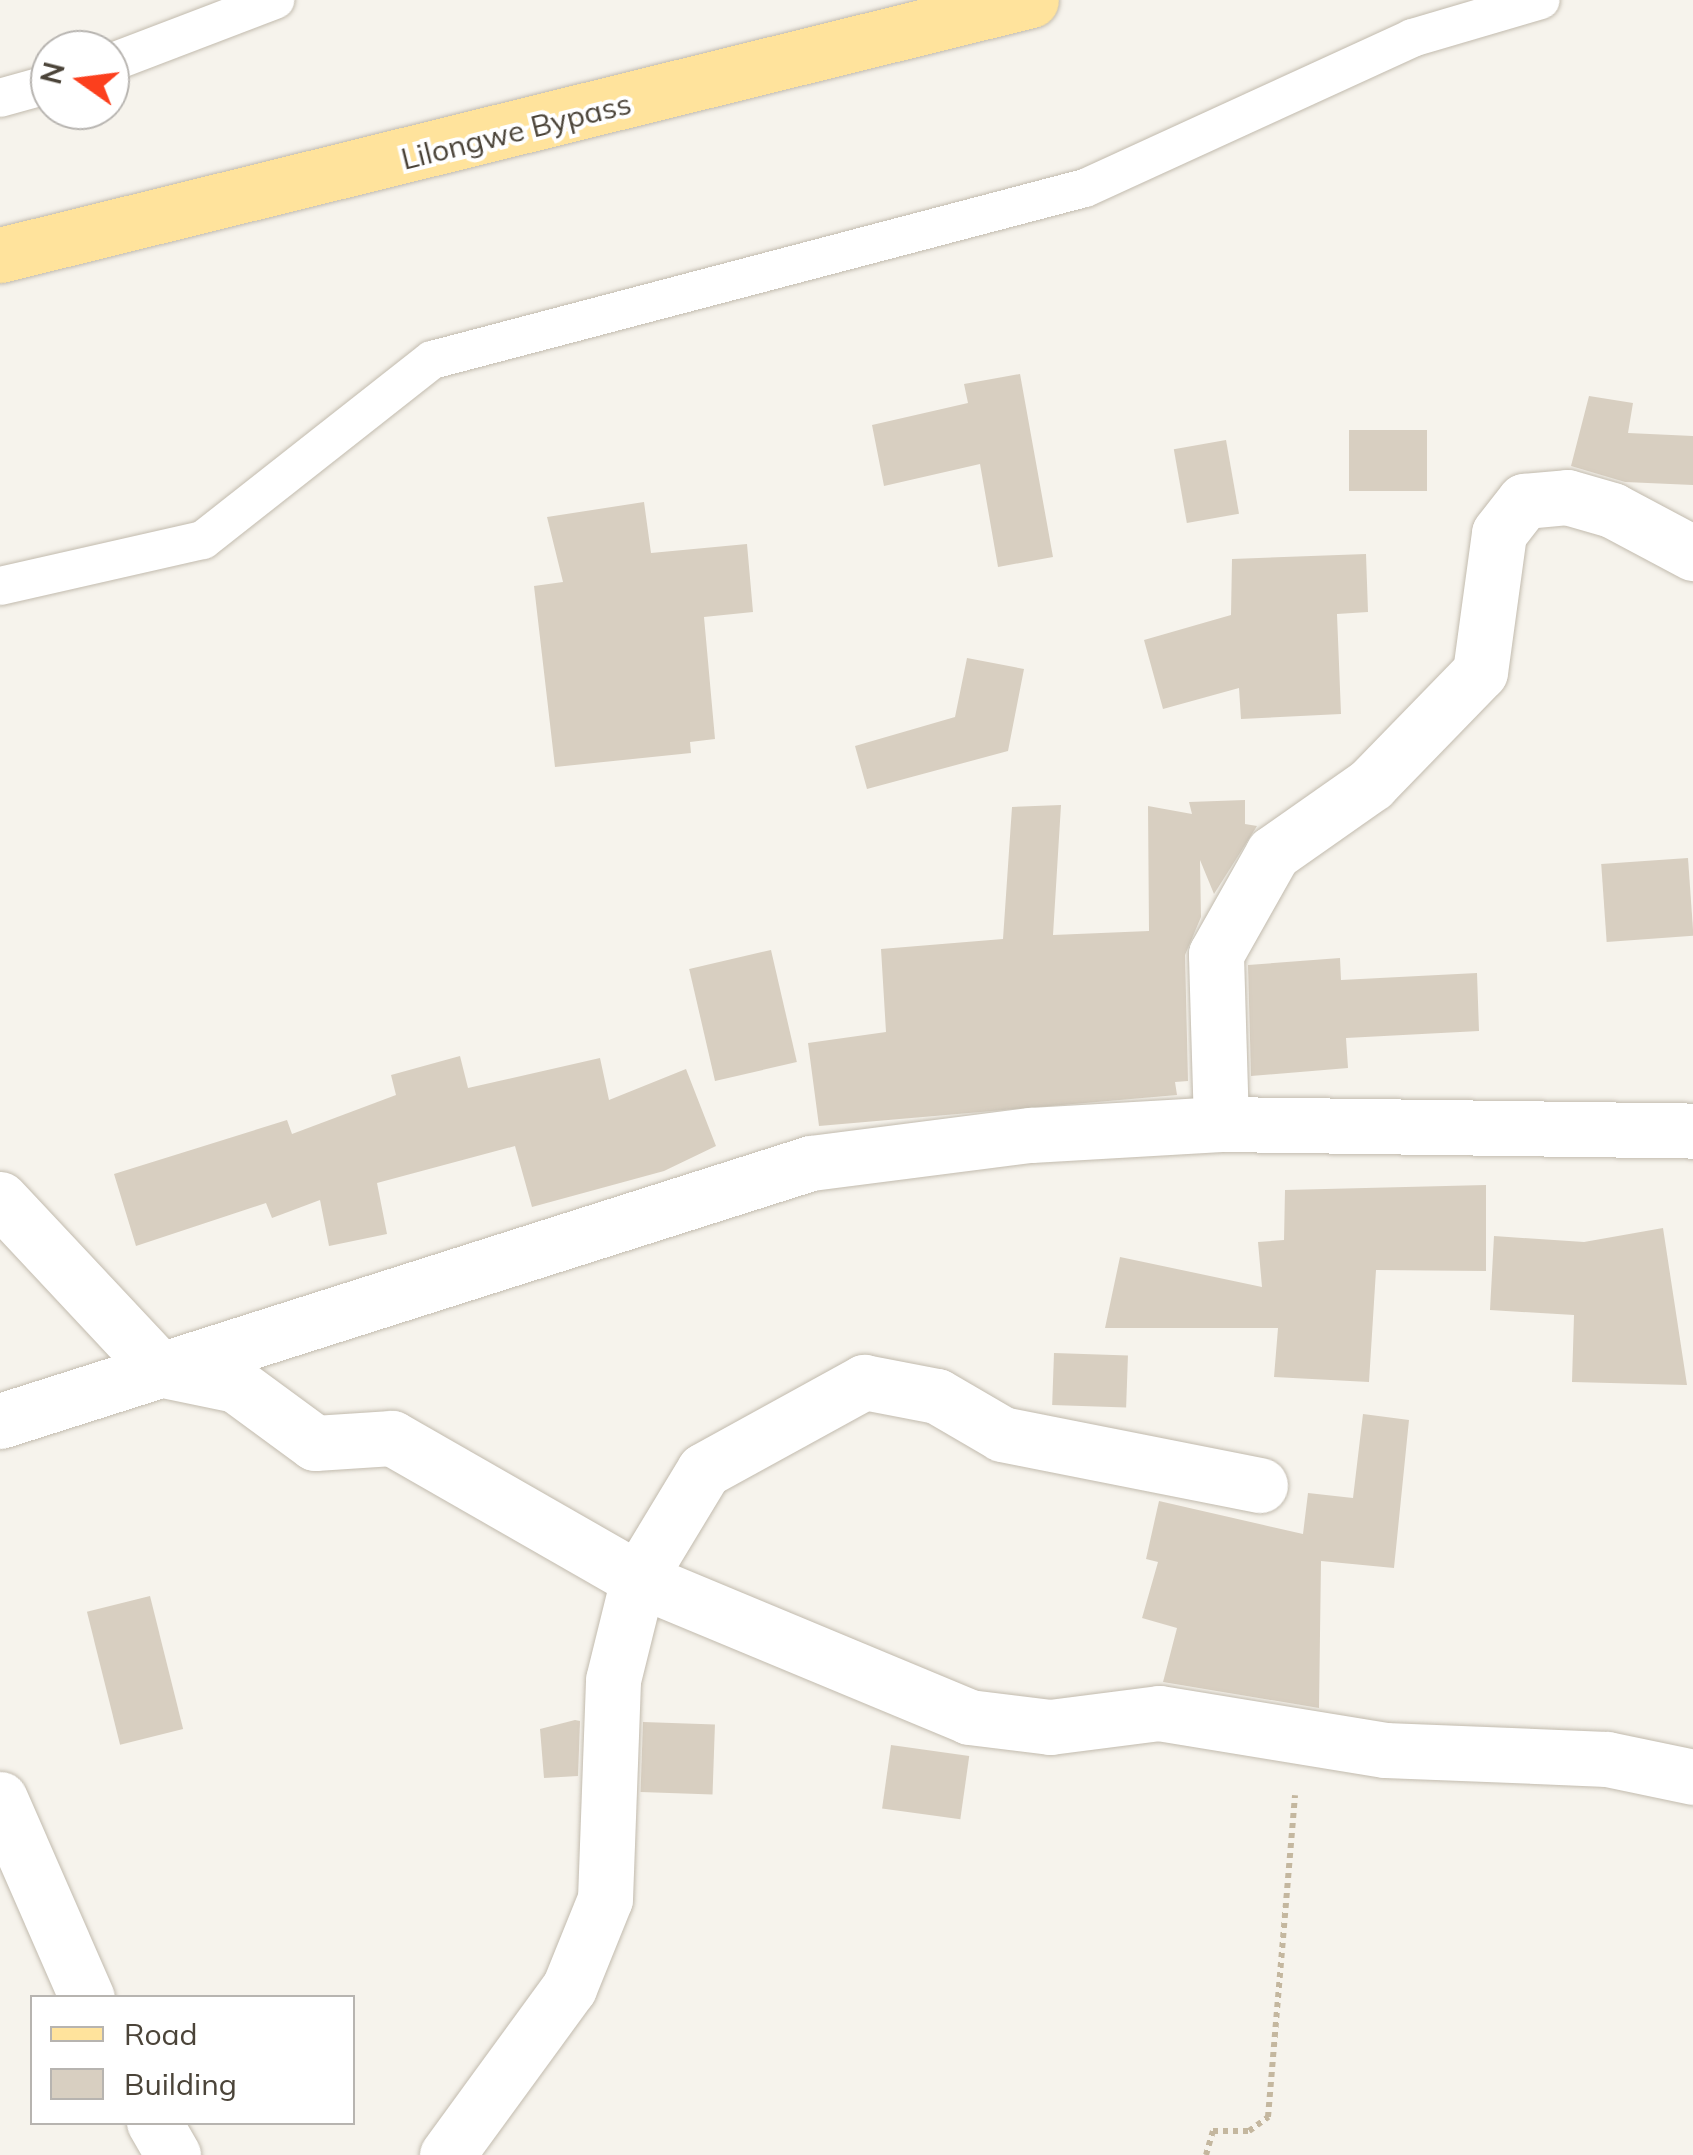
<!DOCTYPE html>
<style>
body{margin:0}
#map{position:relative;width:1693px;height:2155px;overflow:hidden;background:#f6f3ec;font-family:Mulish,sans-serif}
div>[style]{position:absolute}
.building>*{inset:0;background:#d8cfc1;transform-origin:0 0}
.path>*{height:6px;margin-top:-3px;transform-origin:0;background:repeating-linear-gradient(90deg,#c4b79f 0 5px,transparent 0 10px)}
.roads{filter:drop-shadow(0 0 2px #c2bbae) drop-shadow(0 0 2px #c2bbae)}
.lane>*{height:38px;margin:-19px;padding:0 19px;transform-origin:19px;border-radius:19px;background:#fff}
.street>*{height:55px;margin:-27.5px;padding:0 27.5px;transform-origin:27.5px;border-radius:27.5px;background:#fff}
.primary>*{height:55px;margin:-27.5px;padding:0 27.5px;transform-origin:27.5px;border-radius:27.5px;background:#ffe39c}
span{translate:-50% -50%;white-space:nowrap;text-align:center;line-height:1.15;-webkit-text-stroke:8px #fff;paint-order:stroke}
.street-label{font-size:30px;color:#4b4439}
.legend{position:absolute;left:30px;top:1995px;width:325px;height:130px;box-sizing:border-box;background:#fff;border:2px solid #b7b4b0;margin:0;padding:12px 18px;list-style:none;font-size:30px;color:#4b4439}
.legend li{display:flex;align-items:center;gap:20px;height:50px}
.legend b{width:50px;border:2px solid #b7b4b0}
.north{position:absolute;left:30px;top:30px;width:100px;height:100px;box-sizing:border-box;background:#fff;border:2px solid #b7b4b0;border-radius:50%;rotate:284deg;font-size:28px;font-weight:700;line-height:40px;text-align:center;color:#4b4439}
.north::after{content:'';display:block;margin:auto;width:35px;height:45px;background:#fc3f1d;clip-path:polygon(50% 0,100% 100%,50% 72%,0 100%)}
</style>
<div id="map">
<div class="building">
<div style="clip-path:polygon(1020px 374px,1053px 557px,998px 567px,980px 464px,884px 486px,872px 425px,968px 403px,964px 384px)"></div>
<div style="clip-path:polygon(1589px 396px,1633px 403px,1628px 433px,1693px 436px,1693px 485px,1625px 482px,1571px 466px)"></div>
<div style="left:1349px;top:430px;width:78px;height:61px"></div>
<div style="left:1226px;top:440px;width:75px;height:53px;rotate:80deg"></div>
<div style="clip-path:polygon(644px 502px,651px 553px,747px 544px,753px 612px,704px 617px,715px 739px,690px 742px,691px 753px,555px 767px,534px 586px,563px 582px,547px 517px)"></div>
<div style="clip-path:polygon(1366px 554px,1368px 612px,1337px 614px,1341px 714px,1241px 719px,1239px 688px,1163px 709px,1144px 640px,1231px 615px,1232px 559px)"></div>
<div style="clip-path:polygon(967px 658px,1024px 669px,1008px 751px,867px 789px,855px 746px,955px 717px)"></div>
<div style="clip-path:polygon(1245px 800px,1245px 824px,1257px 826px,1214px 894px,1200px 860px,1201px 917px,1185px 955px,1188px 1081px,1175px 1082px,1177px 1095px,819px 1126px,808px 1043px,886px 1032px,881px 949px,1003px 939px,1012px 807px,1061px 805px,1053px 935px,1149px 931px,1148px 806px,1192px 814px,1189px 802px)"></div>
<div style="left:1688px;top:858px;width:78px;height:87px;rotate:86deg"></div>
<div style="left:771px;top:950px;width:115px;height:84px;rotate:77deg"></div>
<div style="clip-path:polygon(1340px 958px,1341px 980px,1477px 973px,1479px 1031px,1346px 1038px,1348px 1068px,1251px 1076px,1248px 965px)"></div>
<div style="clip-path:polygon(460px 1056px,468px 1088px,600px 1058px,609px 1100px,686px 1069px,716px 1146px,664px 1171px,532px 1207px,515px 1146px,377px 1183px,387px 1234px,329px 1246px,320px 1200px,272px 1218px,266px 1203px,136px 1246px,114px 1174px,287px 1120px,292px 1134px,396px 1095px,391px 1075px)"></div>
<div style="clip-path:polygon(1486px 1185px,1486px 1271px,1376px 1270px,1369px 1382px,1274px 1377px,1278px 1328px,1105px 1328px,1120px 1257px,1262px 1287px,1258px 1242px,1284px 1240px,1285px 1190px)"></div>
<div style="clip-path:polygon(1663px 1228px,1687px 1385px,1572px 1382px,1574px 1315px,1490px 1310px,1494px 1236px,1584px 1242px)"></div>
<div style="left:1054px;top:1353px;width:74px;height:52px;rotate:2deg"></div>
<div style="clip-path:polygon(1363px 1414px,1409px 1420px,1394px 1568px,1321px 1561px,1319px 1708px,1163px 1682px,1177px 1628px,1142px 1618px,1158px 1562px,1146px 1559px,1159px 1501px,1303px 1534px,1308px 1493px,1353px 1498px)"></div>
<div style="left:150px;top:1596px;width:137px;height:65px;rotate:76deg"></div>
<div style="clip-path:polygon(575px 1720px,580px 1721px,578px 1776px,544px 1778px,540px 1729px)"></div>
<div style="left:643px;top:1722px;width:72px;height:70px;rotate:2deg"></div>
<div style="left:891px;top:1745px;width:79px;height:64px;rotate:8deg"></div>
</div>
<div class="path">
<div style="left:1206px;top:2155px;width:25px;rotate:-74deg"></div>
<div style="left:1213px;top:2131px;width:36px"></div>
<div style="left:1249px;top:2131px;width:24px;rotate:-36deg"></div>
<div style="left:1268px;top:2117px;width:323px;rotate:-85.2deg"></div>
</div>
<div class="roads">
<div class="lane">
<div style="left:110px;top:63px;width:177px;rotate:-20.9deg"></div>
<div style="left:0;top:98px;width:52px;rotate:-15.6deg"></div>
<div style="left:0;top:586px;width:208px;rotate:-12.8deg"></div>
<div style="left:203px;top:540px;width:291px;rotate:-38.2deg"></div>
<div style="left:432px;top:360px;width:675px;rotate:-14.76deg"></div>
<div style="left:1085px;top:188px;width:360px;rotate:-24.6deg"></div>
<div style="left:1412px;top:38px;width:134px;rotate:-16.4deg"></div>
</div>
<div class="street">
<div style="left:1221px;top:1124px;width:170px;rotate:-91.7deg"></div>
<div style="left:1216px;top:954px;width:116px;rotate:-60.6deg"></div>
<div style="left:1273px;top:853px;width:120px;rotate:-35.1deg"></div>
<div style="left:1371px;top:784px;width:156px;rotate:-45.8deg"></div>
<div style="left:1480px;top:672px;width:140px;rotate:-82.2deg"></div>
<div style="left:1499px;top:533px;width:41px;rotate:-52deg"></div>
<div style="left:1524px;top:501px;width:43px;rotate:-5.3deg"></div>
<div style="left:1567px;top:497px;width:47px;rotate:16.1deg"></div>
<div style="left:1612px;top:510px;width:92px;rotate:28deg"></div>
<div style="left:0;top:1199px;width:233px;rotate:46.9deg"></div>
<div style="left:159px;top:1369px;width:79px;rotate:11.7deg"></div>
<div style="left:236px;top:1385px;width:98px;rotate:36.3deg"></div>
<div style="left:315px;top:1443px;width:77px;rotate:-3.7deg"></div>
<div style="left:392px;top:1438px;width:284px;rotate:29.8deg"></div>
<div style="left:638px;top:1579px;width:359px;rotate:22.6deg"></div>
<div style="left:969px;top:1717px;width:82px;rotate:7deg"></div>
<div style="left:1050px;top:1727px;width:110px;rotate:-7.3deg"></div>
<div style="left:1159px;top:1713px;width:229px;rotate:9.3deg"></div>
<div style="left:1385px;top:1750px;width:222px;rotate:2.3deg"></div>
<div style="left:1607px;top:1759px;width:88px;rotate:11.8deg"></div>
<div style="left:0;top:1421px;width:851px;rotate:-17.65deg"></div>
<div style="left:811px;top:1163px;width:222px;rotate:-7.3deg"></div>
<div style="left:1031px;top:1135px;width:190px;rotate:-3.3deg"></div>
<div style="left:1221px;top:1124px;width:472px;rotate:0.8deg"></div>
<div style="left:0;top:1799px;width:217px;rotate:66.4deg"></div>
<div style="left:154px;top:2122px;width:38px;rotate:60deg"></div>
<div style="left:447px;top:2155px;width:207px;rotate:-53.9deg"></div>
<div style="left:569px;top:1988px;width:96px;rotate:-68deg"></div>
<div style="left:605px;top:1899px;width:219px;rotate:-87.9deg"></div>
<div style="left:613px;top:1680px;width:104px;rotate:-76.1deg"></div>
<div style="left:638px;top:1579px;width:127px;rotate:-58.8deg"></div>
<div style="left:704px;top:1470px;width:183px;rotate:-28.8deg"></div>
<div style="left:864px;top:1382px;width:74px;rotate:10.9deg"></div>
<div style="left:937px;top:1396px;width:75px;rotate:30.3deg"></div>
<div style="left:1002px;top:1434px;width:263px;rotate:11.2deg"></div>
</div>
<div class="primary">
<div style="left:0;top:255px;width:1062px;rotate:-13.89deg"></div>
</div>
</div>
<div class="street-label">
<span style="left:516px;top:131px;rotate:-14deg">Lilongwe Bypass</span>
</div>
<ul class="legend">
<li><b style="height:12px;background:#ffe39c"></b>Road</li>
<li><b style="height:28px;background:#d8cfc1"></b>Building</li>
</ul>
<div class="north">N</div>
</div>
